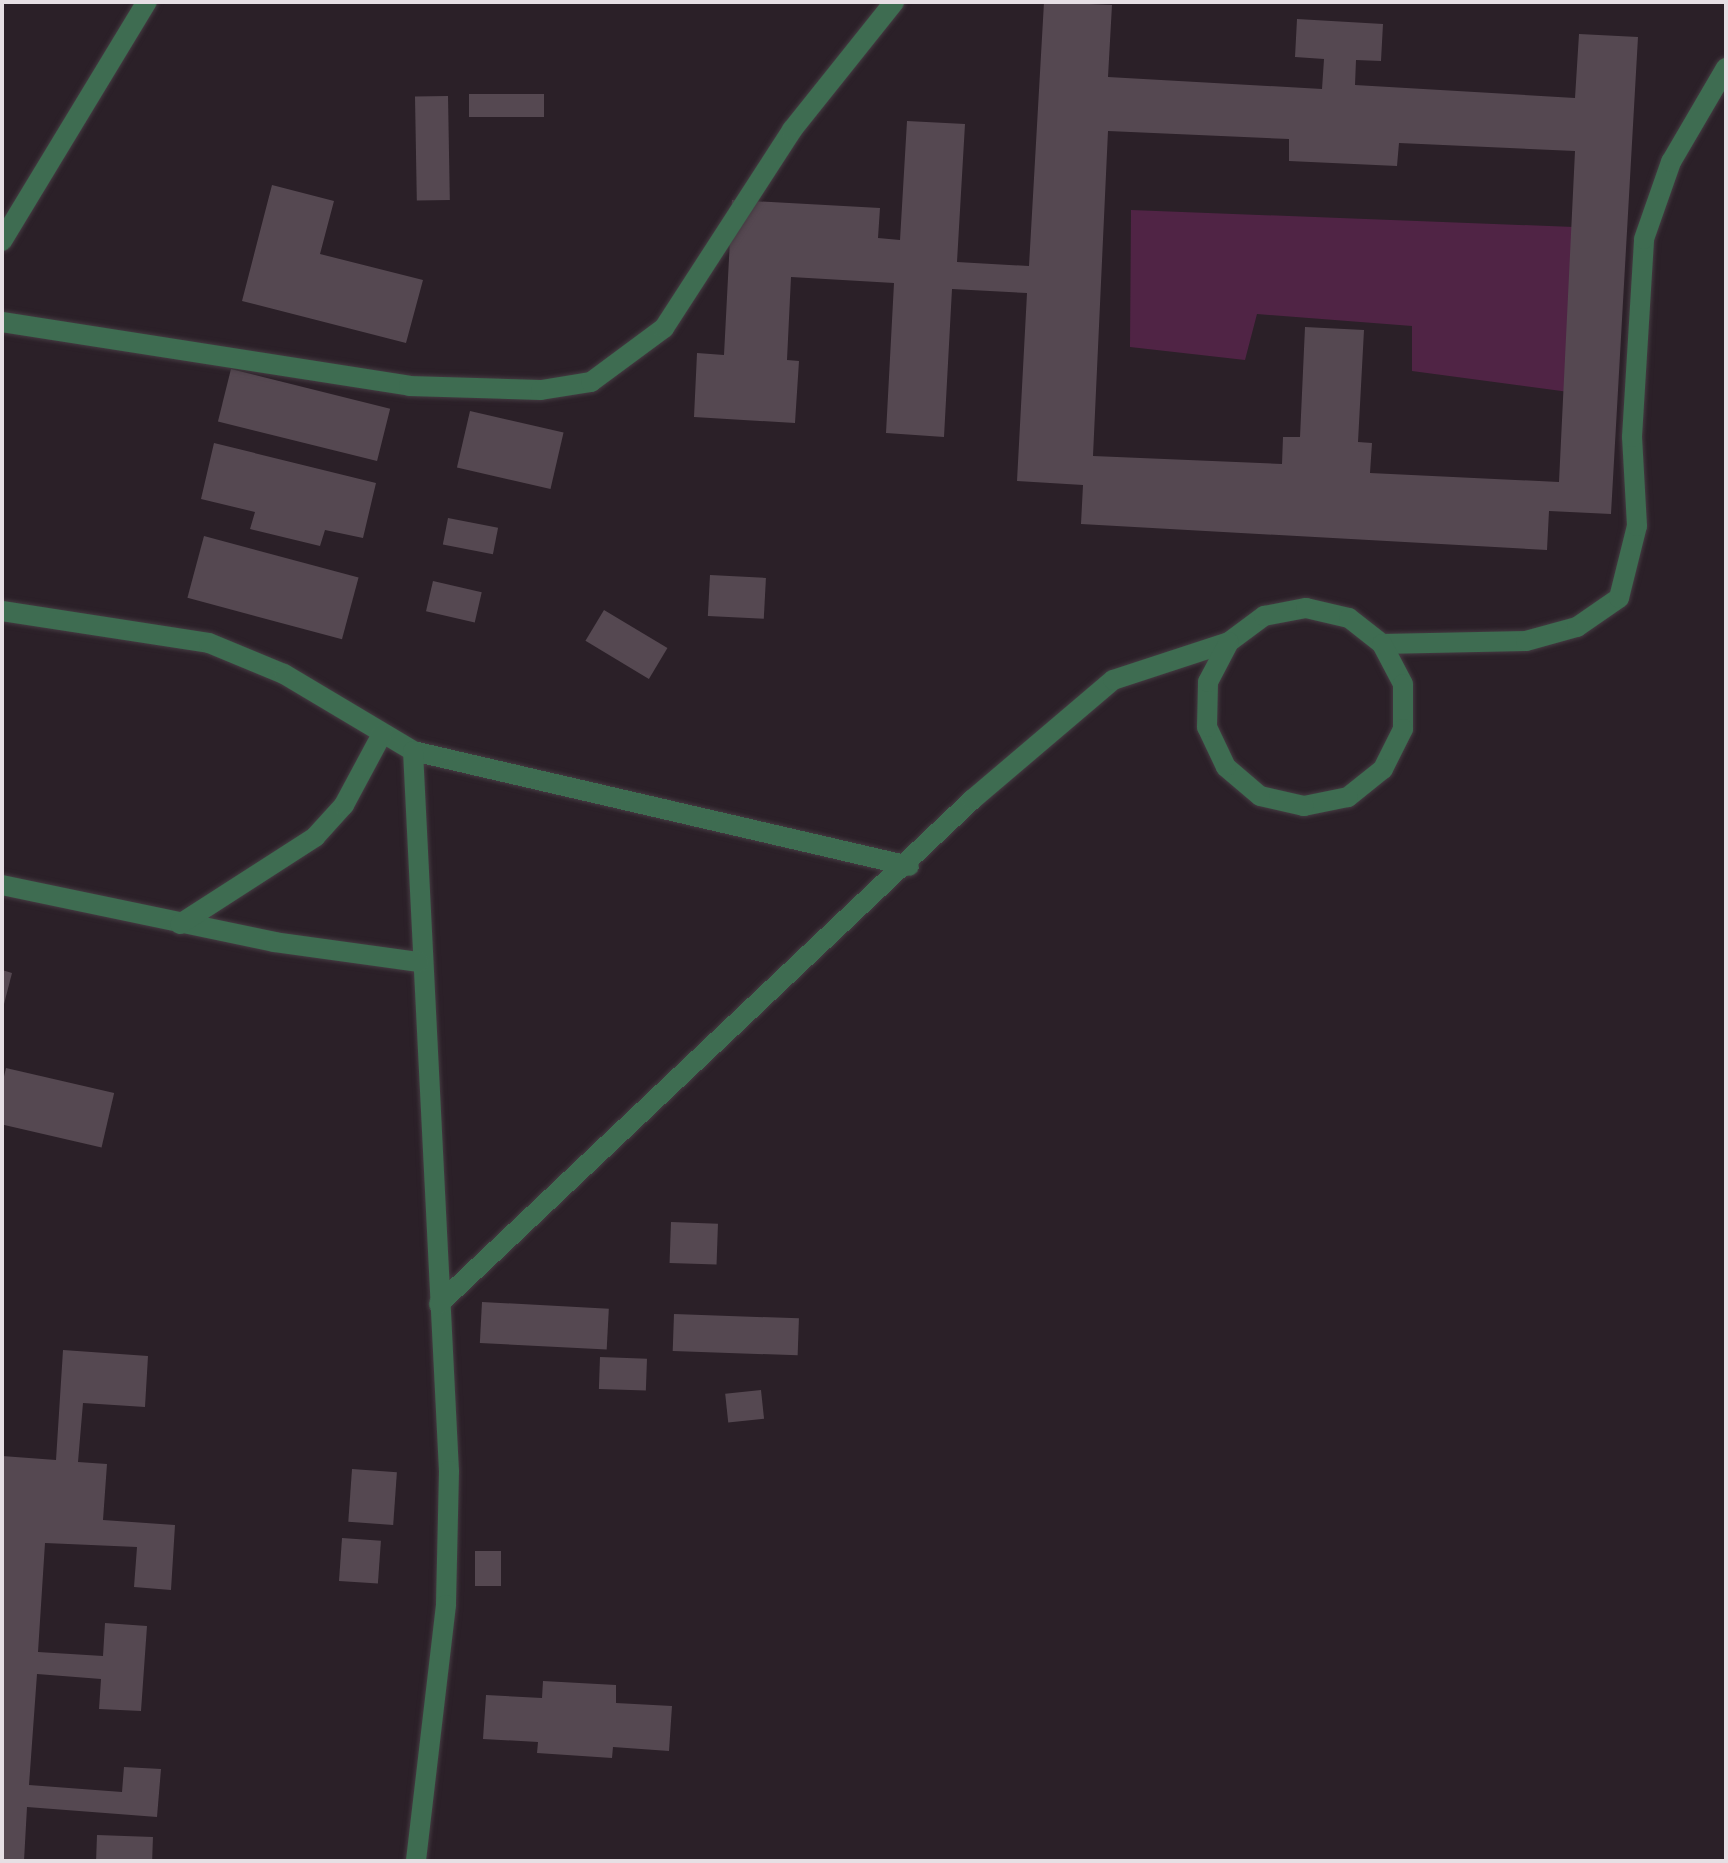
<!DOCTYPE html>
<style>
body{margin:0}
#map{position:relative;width:1728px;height:1863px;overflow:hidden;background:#2b2028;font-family:"Public Sans",sans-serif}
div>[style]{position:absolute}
.green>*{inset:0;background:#502445}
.building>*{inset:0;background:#554851;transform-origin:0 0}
.roads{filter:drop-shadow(0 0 2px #453b42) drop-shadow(0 0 2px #453b42)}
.service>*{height:20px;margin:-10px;padding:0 10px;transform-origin:10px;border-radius:10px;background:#3e6c51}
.tertiary>*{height:20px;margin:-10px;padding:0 10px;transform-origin:10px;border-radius:10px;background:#3e6c51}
span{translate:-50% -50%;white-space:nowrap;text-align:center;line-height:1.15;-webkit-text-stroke:6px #21171e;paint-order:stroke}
.frame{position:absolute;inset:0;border:4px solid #e6dfe4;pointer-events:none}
</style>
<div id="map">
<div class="green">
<div style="clip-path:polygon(1131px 210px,1574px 227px,1569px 392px,1412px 371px,1412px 326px,1257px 314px,1245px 360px,1130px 347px)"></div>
</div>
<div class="building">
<div style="clip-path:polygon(evenodd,1044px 2px,1112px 5px,1108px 77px,1322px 89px,1324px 59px,1295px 57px,1297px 19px,1383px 24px,1381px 61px,1356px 60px,1355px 85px,1575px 98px,1579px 34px,1638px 37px,1611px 514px,1549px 511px,1547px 550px,1081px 524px,1083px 485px,1017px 481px,1027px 293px,952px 289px,944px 437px,886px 433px,894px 283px,791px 277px,787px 360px,799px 361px,795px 423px,694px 417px,697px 353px,724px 355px,732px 200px,880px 208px,878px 238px,900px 240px,907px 121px,965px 124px,957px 262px,1029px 266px,1044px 2px,1108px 131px,1289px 139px,1289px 161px,1397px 166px,1399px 143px,1575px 151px,1559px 482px,1370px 473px,1372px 443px,1358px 442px,1364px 330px,1305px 327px,1300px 437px,1283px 437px,1282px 464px,1093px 456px,1108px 131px)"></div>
<div style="left:469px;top:94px;width:75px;height:23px"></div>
<div style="left:448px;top:96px;width:104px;height:33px;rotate:89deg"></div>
<div style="clip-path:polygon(272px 185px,334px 201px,320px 254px,423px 280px,406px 343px,242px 301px)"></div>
<div style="left:231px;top:369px;width:164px;height:54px;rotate:14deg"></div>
<div style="left:470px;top:411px;width:96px;height:58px;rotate:13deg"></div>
<div style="clip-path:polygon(214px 443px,376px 483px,363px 538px,325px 530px,320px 546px,250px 529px,255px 512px,201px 499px)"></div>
<div style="left:448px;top:518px;width:51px;height:27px;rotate:11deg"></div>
<div style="left:204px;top:536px;width:160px;height:64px;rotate:15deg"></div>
<div style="left:710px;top:575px;width:56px;height:41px;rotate:3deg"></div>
<div style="left:433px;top:581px;width:50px;height:31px;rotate:13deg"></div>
<div style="left:604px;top:610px;width:74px;height:36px;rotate:31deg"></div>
<div style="clip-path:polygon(2px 970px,12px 973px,3px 1008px,2px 1008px)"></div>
<div style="left:6px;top:1068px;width:111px;height:56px;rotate:13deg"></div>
<div style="left:671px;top:1222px;width:47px;height:41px;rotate:2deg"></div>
<div style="left:482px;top:1302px;width:127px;height:41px;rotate:3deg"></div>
<div style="left:674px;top:1314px;width:125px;height:37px;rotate:2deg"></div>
<div style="clip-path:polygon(63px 1350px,148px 1356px,145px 1407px,83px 1403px,78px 1462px,107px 1464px,103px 1520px,175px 1525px,171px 1590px,134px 1587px,137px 1547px,45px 1543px,38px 1652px,103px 1656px,105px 1623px,147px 1626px,141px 1711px,99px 1709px,101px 1679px,37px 1674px,29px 1785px,122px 1792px,124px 1767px,161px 1769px,157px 1817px,27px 1807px,24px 1861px,2px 1861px,2px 1456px,56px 1460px)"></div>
<div style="left:600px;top:1357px;width:47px;height:32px;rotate:2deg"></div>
<div style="left:761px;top:1390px;width:29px;height:36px;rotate:84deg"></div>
<div style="left:352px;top:1469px;width:45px;height:53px;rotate:4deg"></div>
<div style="left:342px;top:1538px;width:39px;height:43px;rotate:4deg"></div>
<div style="left:475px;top:1551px;width:26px;height:35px"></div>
<div style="clip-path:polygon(543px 1681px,616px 1685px,616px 1703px,672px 1706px,669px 1751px,613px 1747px,612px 1758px,537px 1753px,538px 1742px,483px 1739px,486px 1695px,542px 1698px)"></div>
<div style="left:97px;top:1835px;width:56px;height:26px;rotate:2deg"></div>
</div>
<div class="roads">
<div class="service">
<div style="left:2px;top:322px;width:412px;rotate:8.9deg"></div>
<div style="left:409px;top:386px;width:132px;rotate:1.7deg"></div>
<div style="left:541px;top:390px;width:51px;rotate:-9.1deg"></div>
<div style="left:591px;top:382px;width:91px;rotate:-36.5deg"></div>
<div style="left:664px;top:328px;width:236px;rotate:-57.1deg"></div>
<div style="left:792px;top:130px;width:164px;rotate:-51.4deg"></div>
<div style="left:2px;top:611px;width:209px;rotate:8.8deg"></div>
<div style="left:209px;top:643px;width:81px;rotate:22.5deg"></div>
<div style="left:284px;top:674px;width:150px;rotate:30.8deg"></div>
<div style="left:413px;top:751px;width:509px;rotate:13.05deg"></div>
<div style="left:1382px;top:644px;width:144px;rotate:-1.2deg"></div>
<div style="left:1526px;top:641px;width:53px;rotate:-15.4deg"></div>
<div style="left:1577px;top:627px;width:51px;rotate:-34.6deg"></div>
<div style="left:1619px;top:598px;width:74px;rotate:-76deg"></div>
<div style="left:1637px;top:526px;width:89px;rotate:-93.2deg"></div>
<div style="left:1632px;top:437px;width:198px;rotate:-86.5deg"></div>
<div style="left:1644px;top:239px;width:82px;rotate:-70.7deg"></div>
<div style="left:1671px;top:162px;width:109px;rotate:-59.7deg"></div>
<div style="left:413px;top:751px;width:721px;rotate:87.14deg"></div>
<div style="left:449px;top:1471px;width:134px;rotate:91.3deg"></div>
<div style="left:446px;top:1605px;width:258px;rotate:96.7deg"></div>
<div style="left:2px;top:885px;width:278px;rotate:11.8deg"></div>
<div style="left:274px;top:942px;width:146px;rotate:7.9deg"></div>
<div style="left:180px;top:924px;width:161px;rotate:-32.8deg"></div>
<div style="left:315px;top:837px;width:43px;rotate:-47.8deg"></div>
<div style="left:344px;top:805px;width:81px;rotate:-61.8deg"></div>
<div style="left:439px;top:1304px;width:734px;rotate:-43.4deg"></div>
<div style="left:972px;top:800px;width:185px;rotate:-40.4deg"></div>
<div style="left:1113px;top:680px;width:122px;rotate:-18.1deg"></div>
<div style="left:1229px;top:642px;width:44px;rotate:-36.6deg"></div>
<div style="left:1264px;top:616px;width:43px;rotate:-10.8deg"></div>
<div style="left:1306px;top:608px;width:44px;rotate:13.1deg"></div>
<div style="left:1349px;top:618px;width:42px;rotate:38.2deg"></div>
<div style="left:1382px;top:644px;width:45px;rotate:62.3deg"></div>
<div style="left:1403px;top:684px;width:45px;rotate:90deg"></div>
<div style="left:1403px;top:729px;width:45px;rotate:116.6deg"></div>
<div style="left:1383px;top:769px;width:45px;rotate:141.3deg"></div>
<div style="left:1348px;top:797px;width:45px;rotate:168.4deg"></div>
<div style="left:1304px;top:806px;width:45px;rotate:-167.2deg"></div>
<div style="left:1260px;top:796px;width:45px;rotate:-139.5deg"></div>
<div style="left:1226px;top:767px;width:44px;rotate:-115.4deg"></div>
<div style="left:1207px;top:727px;width:45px;rotate:-88.7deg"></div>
<div style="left:1208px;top:682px;width:45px;rotate:-62.3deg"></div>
</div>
<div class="tertiary">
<div style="left:2px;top:241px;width:280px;rotate:-58.8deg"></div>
</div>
</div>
<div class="frame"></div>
</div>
